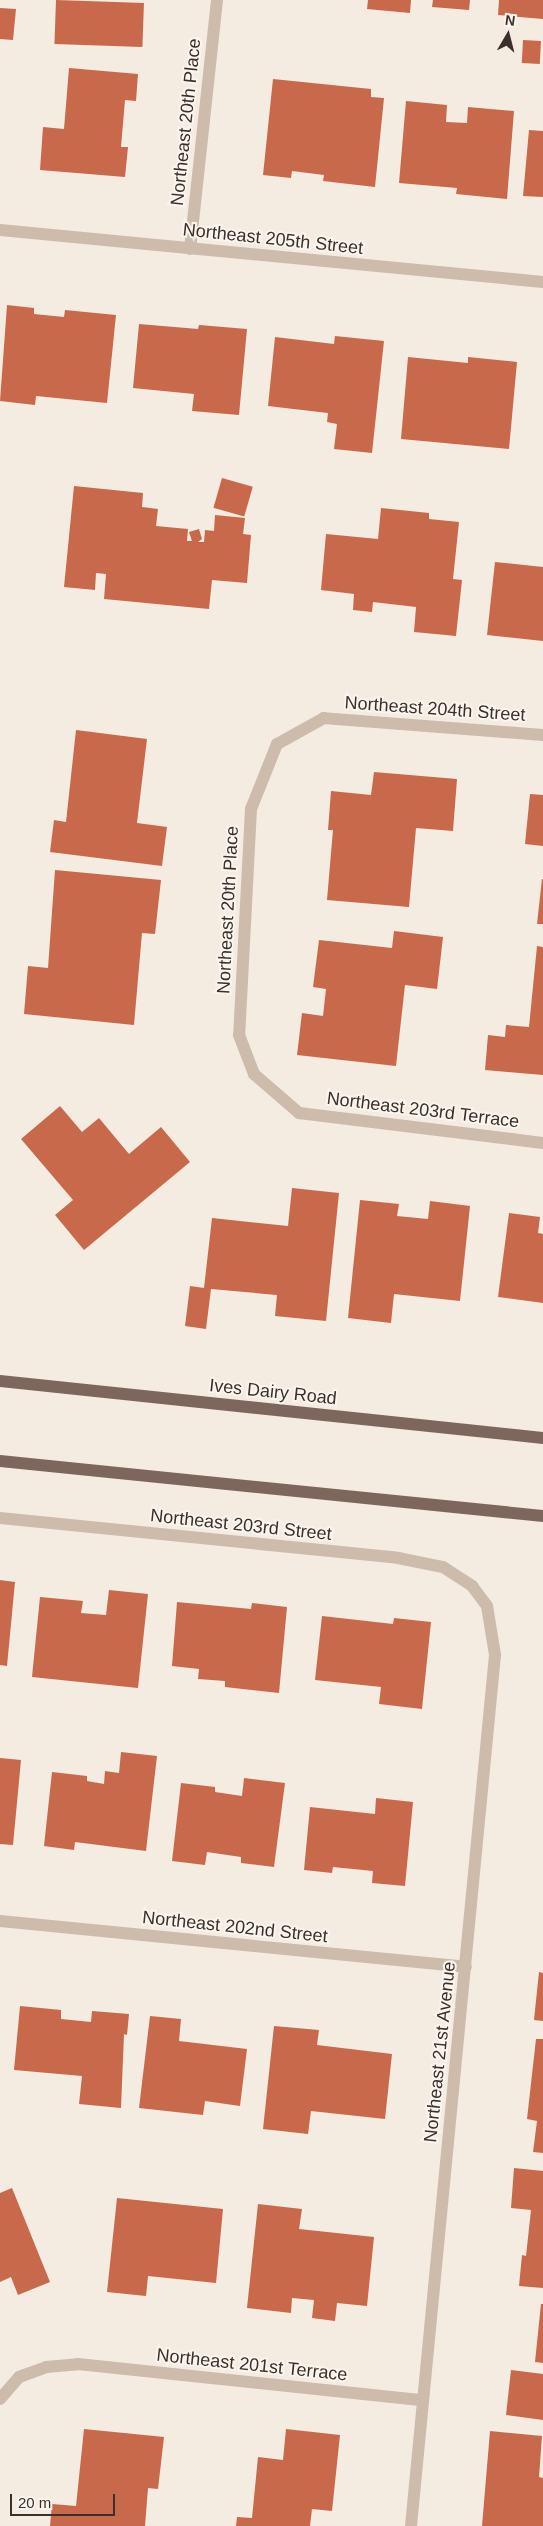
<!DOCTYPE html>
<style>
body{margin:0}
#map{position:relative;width:543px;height:2526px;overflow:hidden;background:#f4ebe1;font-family:Arial,sans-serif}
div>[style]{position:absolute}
.building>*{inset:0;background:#c8694b;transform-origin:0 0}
.street>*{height:12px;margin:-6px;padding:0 6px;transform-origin:6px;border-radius:6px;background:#cdbbac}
.primary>*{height:12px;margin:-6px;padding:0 6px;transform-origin:6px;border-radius:6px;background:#7d675c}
span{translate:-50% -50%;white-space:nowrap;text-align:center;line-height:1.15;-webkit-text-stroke:4px #fbf5ee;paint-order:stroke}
.street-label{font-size:18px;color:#3b302b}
.north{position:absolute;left:483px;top:10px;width:50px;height:50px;-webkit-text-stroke:4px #fbf5ee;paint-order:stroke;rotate:8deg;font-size:14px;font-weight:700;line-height:20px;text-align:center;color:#3b302b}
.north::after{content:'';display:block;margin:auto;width:18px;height:22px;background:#3b302b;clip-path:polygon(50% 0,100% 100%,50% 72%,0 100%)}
.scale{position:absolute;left:10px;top:2494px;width:105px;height:22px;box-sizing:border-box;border:2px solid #3b302b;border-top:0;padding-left:6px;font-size:15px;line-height:18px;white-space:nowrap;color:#3b302b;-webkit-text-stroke:4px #fbf5ee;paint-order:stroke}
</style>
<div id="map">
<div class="building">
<div style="left:56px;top:0;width:88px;height:44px;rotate:2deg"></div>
<div style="clip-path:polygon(368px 0,411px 0,410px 13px,367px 9px)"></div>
<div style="clip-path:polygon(433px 0,470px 0,469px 10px,432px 7px)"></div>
<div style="clip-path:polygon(499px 0,543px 0,543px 19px,498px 15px)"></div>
<div style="clip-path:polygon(0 8px,16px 9px,13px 40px,0 39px)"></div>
<div style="left:523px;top:40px;width:18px;height:23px;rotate:3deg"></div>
<div style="clip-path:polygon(69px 68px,138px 74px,136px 101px,125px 100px,121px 147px,128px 147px,125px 177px,40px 170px,43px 127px,64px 129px)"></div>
<div style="clip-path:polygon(273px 79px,371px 89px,371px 97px,384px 98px,375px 187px,323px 181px,324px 175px,292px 171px,291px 178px,263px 175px)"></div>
<div style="clip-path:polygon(406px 101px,447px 105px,446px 122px,467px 123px,468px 107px,514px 111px,507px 199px,456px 194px,457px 188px,399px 183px)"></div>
<div style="clip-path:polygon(529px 130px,543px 131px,543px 197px,523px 196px)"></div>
<div style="clip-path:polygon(7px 305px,34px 308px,34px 314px,64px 317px,65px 310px,116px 315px,107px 403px,36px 396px,35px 405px,0 401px)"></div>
<div style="clip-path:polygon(139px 324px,198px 329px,199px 325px,247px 329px,239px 415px,192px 411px,194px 394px,133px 388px)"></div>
<div style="clip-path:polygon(335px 336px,384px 341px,372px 453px,334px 449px,337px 424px,327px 422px,328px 413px,268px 406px,275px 337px,334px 344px)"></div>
<div style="clip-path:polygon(408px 357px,468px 363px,468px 357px,517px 362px,509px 449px,401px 439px)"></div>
<div style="left:222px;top:478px;width:32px;height:31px;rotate:16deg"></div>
<div style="clip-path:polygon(74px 486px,143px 493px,142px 507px,158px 509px,156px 526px,188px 529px,187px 541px,192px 541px,189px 532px,199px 529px,202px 539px,198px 542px,204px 542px,205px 530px,214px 531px,215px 515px,245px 518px,243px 534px,251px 535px,247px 583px,212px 580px,209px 609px,104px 599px,106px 574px,96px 573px,95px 590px,64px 587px)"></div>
<div style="clip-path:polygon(381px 508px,429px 513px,429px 519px,459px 522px,453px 579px,462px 580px,456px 636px,414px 632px,416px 607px,373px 602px,372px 612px,353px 610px,354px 594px,321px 590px,326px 534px,378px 539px)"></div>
<div style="clip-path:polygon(495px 562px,543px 567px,543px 641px,487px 635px)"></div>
<div style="clip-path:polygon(76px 730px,147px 739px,137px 823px,167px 827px,162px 866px,50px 852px,54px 820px,66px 822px)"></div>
<div style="clip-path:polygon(374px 772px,457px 779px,453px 831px,416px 828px,409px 907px,327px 900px,333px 830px,328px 830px,331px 791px,371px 795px)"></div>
<div style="clip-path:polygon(530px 794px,543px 795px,543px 846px,525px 844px)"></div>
<div style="clip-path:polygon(55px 870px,161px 880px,155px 934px,142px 933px,134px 1025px,24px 1014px,28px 966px,48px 968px)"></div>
<div style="clip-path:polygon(542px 879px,543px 879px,543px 924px,537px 924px)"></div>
<div style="clip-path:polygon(394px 931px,443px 937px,437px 989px,405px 985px,396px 1066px,297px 1055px,302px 1013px,323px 1016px,326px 989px,313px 987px,319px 940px,392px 948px)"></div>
<div style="clip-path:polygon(537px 946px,543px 947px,543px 1075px,485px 1070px,488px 1035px,505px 1037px,506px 1025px,529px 1027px)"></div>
<div style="clip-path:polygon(60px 1106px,82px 1132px,99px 1118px,129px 1154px,161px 1127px,190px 1162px,84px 1250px,55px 1215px,73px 1200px,21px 1139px)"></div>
<div style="clip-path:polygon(292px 1188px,339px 1193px,326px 1321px,275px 1316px,277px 1295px,211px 1289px,206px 1329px,185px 1326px,190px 1286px,204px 1288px,212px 1218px,288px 1226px)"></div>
<div style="clip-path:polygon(360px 1200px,399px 1204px,397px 1216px,428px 1219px,430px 1201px,470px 1206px,460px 1301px,394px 1294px,391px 1323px,348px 1318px)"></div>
<div style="clip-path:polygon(509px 1213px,540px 1217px,538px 1233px,543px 1234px,543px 1303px,498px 1297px)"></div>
<div style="clip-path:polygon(0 1580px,15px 1582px,7px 1666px,0 1665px)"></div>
<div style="clip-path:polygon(109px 1590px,148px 1594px,138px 1688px,32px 1677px,40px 1597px,83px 1601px,81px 1613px,106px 1615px)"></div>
<div style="clip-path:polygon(177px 1602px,251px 1609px,252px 1603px,287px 1607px,279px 1693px,225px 1687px,225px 1681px,198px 1679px,199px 1669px,172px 1666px)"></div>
<div style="clip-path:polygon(322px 1616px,393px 1624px,394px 1618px,431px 1622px,422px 1709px,379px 1704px,381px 1687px,315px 1680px)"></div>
<div style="clip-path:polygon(121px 1752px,157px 1756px,146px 1851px,75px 1842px,74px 1850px,44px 1846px,52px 1772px,87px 1776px,87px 1781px,104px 1784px,105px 1771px,119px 1773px)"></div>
<div style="clip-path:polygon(0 1758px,21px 1760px,13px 1845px,0 1844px)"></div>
<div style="clip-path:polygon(244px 1778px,285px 1783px,274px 1867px,241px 1863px,241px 1857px,207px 1852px,205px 1865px,172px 1861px,181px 1783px,215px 1787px,215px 1792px,242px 1796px)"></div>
<div style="clip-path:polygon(376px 1798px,413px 1802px,405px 1886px,372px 1883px,373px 1871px,333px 1867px,332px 1873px,304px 1870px,310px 1807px,375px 1814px)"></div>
<div style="clip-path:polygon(539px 1972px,543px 1973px,543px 2021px,534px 2020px)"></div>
<div style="clip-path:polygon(20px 2006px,61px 2010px,61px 2019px,91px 2022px,92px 2011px,129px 2014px,127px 2035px,124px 2034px,121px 2108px,79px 2104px,82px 2076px,14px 2070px)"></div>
<div style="clip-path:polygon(150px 2016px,181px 2019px,179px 2041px,247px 2049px,240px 2106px,205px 2101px,203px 2115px,139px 2108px)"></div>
<div style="clip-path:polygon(274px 2026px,319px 2030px,317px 2045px,392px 2054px,385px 2119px,311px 2111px,308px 2134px,263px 2129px)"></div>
<div style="clip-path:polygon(536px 2039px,543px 2039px,543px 2153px,533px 2152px,537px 2121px,527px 2119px)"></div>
<div style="clip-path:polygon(514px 2168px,543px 2171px,543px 2288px,519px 2286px,522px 2255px,526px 2256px,531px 2210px,511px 2208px)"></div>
<div style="clip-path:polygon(12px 2188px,50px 2282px,18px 2295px,11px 2277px,0 2282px,0 2193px)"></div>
<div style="clip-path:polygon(117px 2198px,223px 2209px,216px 2283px,148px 2276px,146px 2296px,107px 2292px)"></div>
<div style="clip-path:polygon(258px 2204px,302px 2209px,299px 2229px,374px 2237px,367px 2306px,337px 2303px,335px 2321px,312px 2318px,314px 2300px,292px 2298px,291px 2313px,247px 2308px)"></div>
<div style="clip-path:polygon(541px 2304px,543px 2304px,543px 2363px,535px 2362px)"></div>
<div style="clip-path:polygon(511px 2370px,543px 2374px,543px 2420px,506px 2415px)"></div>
<div style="clip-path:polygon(84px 2429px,164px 2437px,158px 2489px,148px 2488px,145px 2526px,50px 2526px,52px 2504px,76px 2506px)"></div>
<div style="clip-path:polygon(286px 2429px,340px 2435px,332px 2511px,312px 2509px,310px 2526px,236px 2526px,237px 2517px,252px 2518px,258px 2457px,283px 2460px)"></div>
<div style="clip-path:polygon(490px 2431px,542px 2436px,539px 2477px,543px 2478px,543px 2526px,482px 2526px)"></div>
</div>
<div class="street">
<div style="left:0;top:230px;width:545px;rotate:5.47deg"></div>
<div style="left:190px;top:249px;width:250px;rotate:-83.8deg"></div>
<div style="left:543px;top:735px;width:220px;rotate:-175.6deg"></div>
<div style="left:324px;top:718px;width:54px;rotate:151deg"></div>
<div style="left:277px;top:744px;width:70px;rotate:111.8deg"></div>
<div style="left:251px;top:809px;width:226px;rotate:93deg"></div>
<div style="left:239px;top:1035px;width:42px;rotate:69deg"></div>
<div style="left:254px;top:1074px;width:60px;rotate:40.9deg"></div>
<div style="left:299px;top:1113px;width:246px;rotate:7deg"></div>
<div style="left:0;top:1518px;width:400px;rotate:5.7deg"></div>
<div style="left:398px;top:1558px;width:46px;rotate:11.3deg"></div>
<div style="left:443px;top:1567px;width:35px;rotate:33deg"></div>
<div style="left:472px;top:1586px;width:25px;rotate:53deg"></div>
<div style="left:487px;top:1606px;width:50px;rotate:80.7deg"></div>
<div style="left:495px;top:1655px;width:875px;rotate:95.51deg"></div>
<div style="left:0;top:1921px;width:468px;rotate:5.6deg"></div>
<div style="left:0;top:2399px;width:29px;rotate:-49deg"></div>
<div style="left:19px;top:2377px;width:29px;rotate:-20deg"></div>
<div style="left:46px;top:2367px;width:32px;rotate:-5deg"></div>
<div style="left:78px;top:2364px;width:346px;rotate:6deg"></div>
</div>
<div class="primary">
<div style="left:0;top:1381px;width:546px;rotate:5.99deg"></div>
<div style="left:0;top:1461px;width:546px;rotate:5.78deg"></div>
</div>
<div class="street-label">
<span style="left:186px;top:122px;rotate:-84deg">Northeast 20th Place</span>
<span style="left:273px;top:239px;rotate:6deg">Northeast 205th Street</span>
<span style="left:435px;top:709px;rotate:4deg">Northeast 204th Street</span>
<span style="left:228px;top:910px;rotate:-87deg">Northeast 20th Place</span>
<span style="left:423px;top:1110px;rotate:7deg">Northeast 203rd Terrace</span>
<span style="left:273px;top:1392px;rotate:6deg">Ives Dairy Road</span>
<span style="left:241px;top:1525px;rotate:6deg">Northeast 203rd Street</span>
<span style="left:235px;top:1927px;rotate:6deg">Northeast 202nd Street</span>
<span style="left:440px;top:2052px;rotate:-84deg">Northeast 21st Avenue</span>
<span style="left:252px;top:2365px;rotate:6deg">Northeast 201st Terrace</span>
</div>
<div class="north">N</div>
<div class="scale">20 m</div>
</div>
